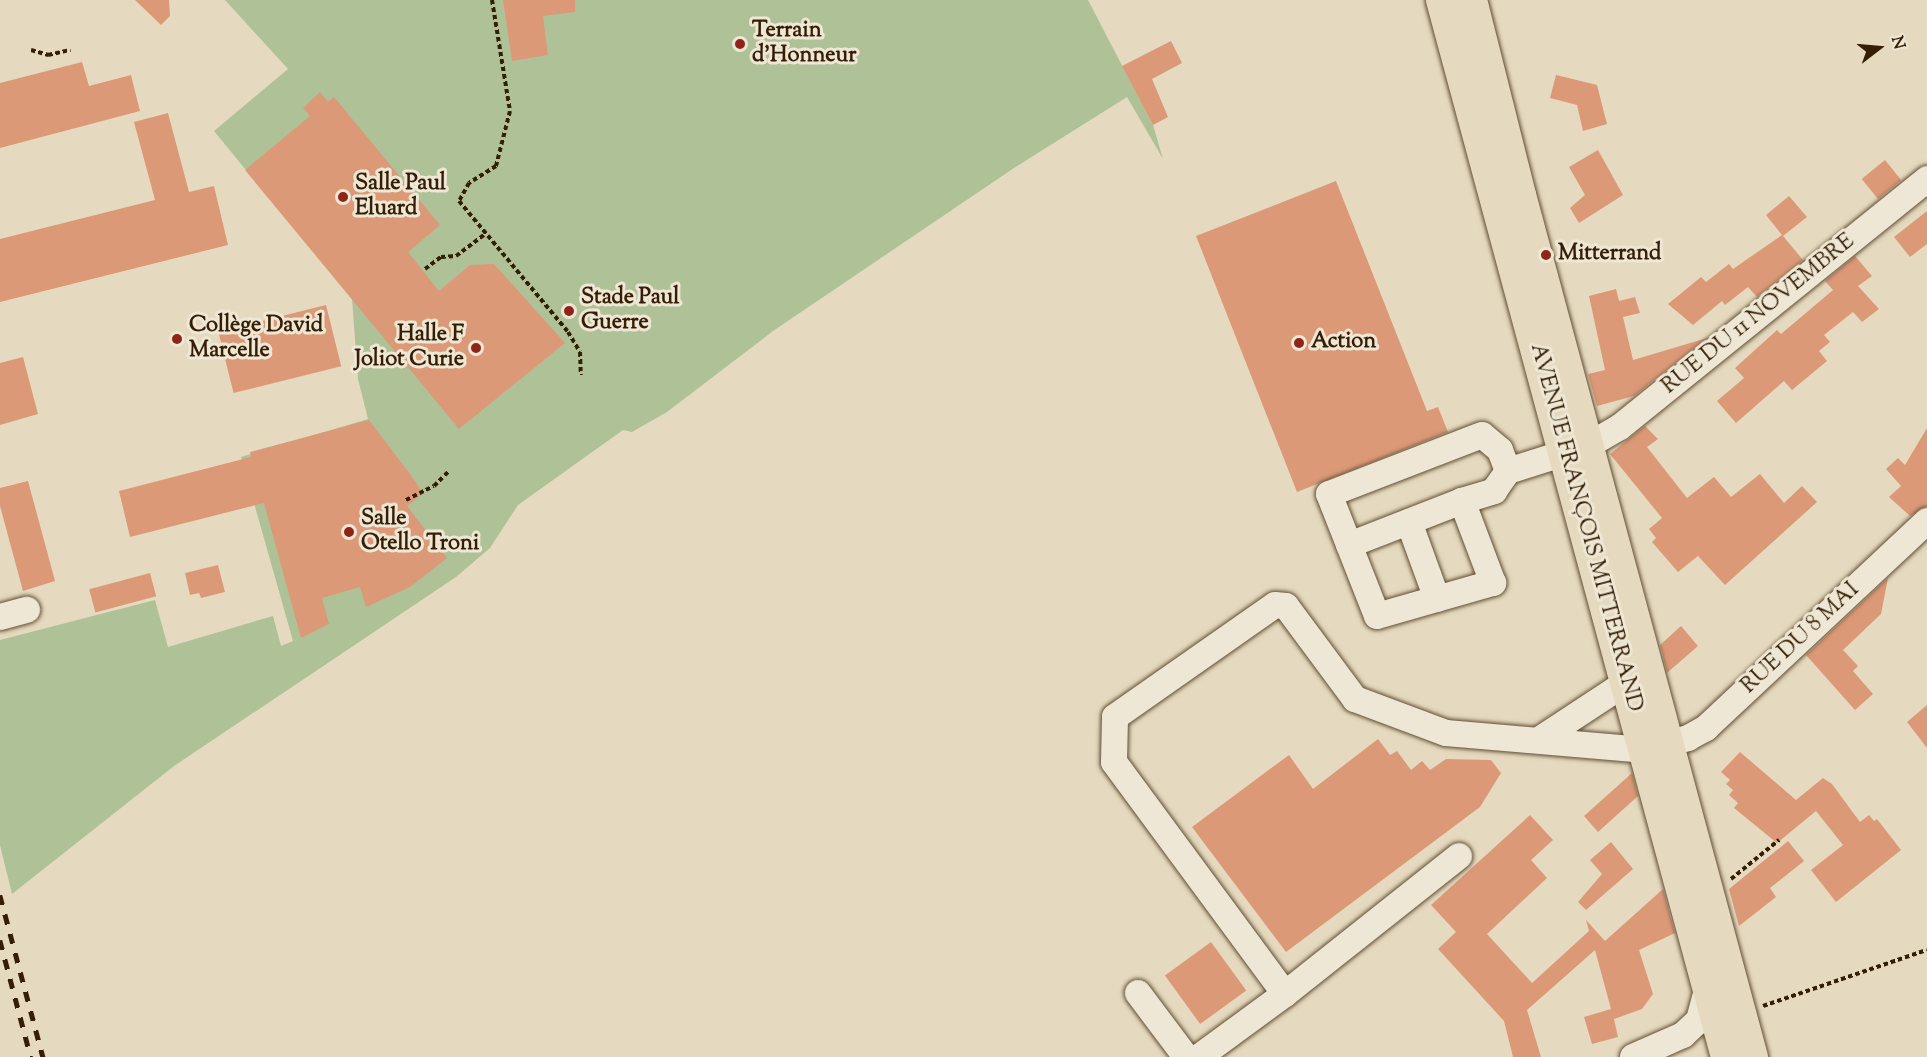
<!DOCTYPE html>
<meta charset="utf-8">
<style>
body{margin:0}
#map{position:relative;width:1927px;height:1057px;overflow:hidden;background:#e5dabf;font-family:"Sorts Mill Goudy",serif}
div>[style]{position:absolute}
.green>*{inset:0;background:#afc196}
.building>*{inset:0;background:#dc9978;transform-origin:0 0}
.path>*{height:4px;margin-top:-2px;transform-origin:0;background:repeating-linear-gradient(90deg,#351e04 0 4.5px,transparent 0 7.5px)}
.roads{filter:drop-shadow(0 0 2px #614d33) drop-shadow(0 0 2px #614d33)}
.minor>*{height:26px;margin:-13px;padding:0 13px;transform-origin:13px;border-radius:13px;background:#eee7d5}
.major>*{height:32px;margin:-16px;padding:0 16px;transform-origin:16px;border-radius:16px;background:#e5dabf}
.rail>*{height:4.5px;margin-top:-2.25px;transform-origin:0;background:repeating-linear-gradient(90deg,#351e04 0 10px,transparent 0 20px)}
.dots>*{width:16px;height:16px;translate:-50% -50%;box-sizing:border-box;border:3px solid #eee7d5;border-radius:50%}
span{translate:-50% -50%;white-space:nowrap;text-align:center;line-height:1.15;-webkit-text-stroke:6px #eee7d5;paint-order:stroke}
.poi-label{font-size:22px;color:#351e04;font-weight:700}
.left{translate:0 -50%;text-align:left}
.right{translate:-100% -50%;text-align:right}
.street-label{font-size:22px;color:#351e04}
.north{position:absolute;left:1849px;top:18px;width:60px;height:60px;-webkit-text-stroke:4px #eee7d5;paint-order:stroke;rotate:74deg;font-size:16px;font-weight:700;line-height:24px;text-align:center;color:#351e04}
.north::after{content:'';display:block;margin:auto;width:21px;height:27px;background:#351e04;clip-path:polygon(50% 0,100% 100%,50% 72%,0 100%)}
</style>
<div id="map">
<div class="green">
<div style="clip-path:polygon(225px 0,1088px 0,1153px 125px,1163px 159px,1127px 97px,1014px 168px,773px 331px,667px 412px,632px 432px,623px 430px,518px 505px,490px 548px,456px 577px,174px 766px,12px 894px,0 845px,0 640px,155px 600px,168px 647px,273px 616px,281px 646px,293px 641px,241px 457px,368px 419px,358px 379px,352px 299px,214px 131px,288px 69px)"></div>
</div>
<div class="building">
<div style="clip-path:polygon(135px 0,169px 0,170px 16px,161px 25px)"></div>
<div style="clip-path:polygon(503px 0,575px 0,575px 12px,543px 16px,548px 55px,512px 61px)"></div>
<div style="clip-path:polygon(1171px 41px,1182px 63px,1152px 79px,1168px 117px,1153px 125px,1122px 66px)"></div>
<div style="clip-path:polygon(82px 62px,89px 86px,131px 75px,140px 111px,0 148px,0 83px)"></div>
<div style="clip-path:polygon(1556px 75px,1597px 85px,1607px 124px,1583px 131px,1577px 105px,1550px 98px)"></div>
<div style="clip-path:polygon(320px 92px,328px 102px,334px 97px,440px 225px,408px 252px,439px 291px,470px 265px,494px 264px,565px 343px,459px 429px,245px 170px,310px 116px,303px 108px)"></div>
<div style="clip-path:polygon(168px 113px,189px 192px,214px 186px,228px 245px,0 302px,0 239px,155px 200px,134px 122px)"></div>
<div style="clip-path:polygon(1598px 150px,1623px 195px,1579px 223px,1570px 208px,1585px 195px,1569px 167px)"></div>
<div style="left:1885px;top:160px;width:26px;height:30px;rotate:51deg"></div>
<div style="clip-path:polygon(1336px 181px,1427px 411px,1438px 407px,1448px 432px,1297px 492px,1196px 236px)"></div>
<div style="clip-path:polygon(1789px 196px,1807px 217px,1783px 236px,1803px 260px,1757px 297px,1748px 287px,1725px 305px,1722px 301px,1693px 325px,1668px 304px,1701px 277px,1706px 282px,1729px 264px,1733px 269px,1782px 235px,1766px 215px)"></div>
<div style="clip-path:polygon(1927px 211px,1927px 244px,1910px 257px,1894px 237px)"></div>
<div style="clip-path:polygon(1855px 256px,1872px 276px,1858px 286px,1879px 309px,1862px 322px,1853px 312px,1824px 335px,1830px 342px,1819px 351px,1827px 361px,1792px 390px,1784px 381px,1736px 423px,1717px 401px,1744px 378px,1735px 368px,1777px 330px,1781px 334px,1833px 290px,1825px 281px)"></div>
<div style="clip-path:polygon(1616px 289px,1619px 301px,1635px 297px,1640px 313px,1623px 317px,1633px 360px,1707px 338px,1634px 396px,1597px 406px,1588px 374px,1605px 370px,1589px 296px)"></div>
<div style="left:326px;top:305px;width:63px;height:111px;rotate:76deg"></div>
<div style="clip-path:polygon(23px 357px,38px 414px,0 425px,0 363px)"></div>
<div style="clip-path:polygon(369px 420px,416px 482px,422px 494px,407px 506px,447px 558px,410px 587px,366px 607px,360px 587px,322px 598px,329px 624px,301px 638px,264px 503px,130px 537px,119px 491px,251px 457px,250px 452px)"></div>
<div style="clip-path:polygon(1645px 426px,1658px 439px,1647px 447px,1687px 498px,1714px 477px,1731px 497px,1760px 474px,1784px 503px,1802px 486px,1817px 502px,1725px 585px,1698px 556px,1678px 572px,1652px 542px,1656px 538px,1649px 529px,1662px 518px,1610px 454px)"></div>
<div style="clip-path:polygon(1927px 428px,1927px 506px,1910px 516px,1889px 497px,1901px 486px,1886px 469px,1898px 458px,1905px 465px)"></div>
<div style="clip-path:polygon(28px 481px,55px 581px,23px 591px,0 506px,0 488px)"></div>
<div style="clip-path:polygon(218px 565px,225px 592px,201px 598px,199px 593px,190px 595px,185px 573px)"></div>
<div style="left:150px;top:573px;width:24px;height:63px;rotate:75deg"></div>
<div style="clip-path:polygon(1888px 578px,1881px 614px,1843px 650px,1858px 666px,1853px 671px,1873px 694px,1855px 710px,1806px 655px)"></div>
<div style="clip-path:polygon(1681px 626px,1698px 646px,1667px 673px,1660px 645px)"></div>
<div style="clip-path:polygon(1927px 705px,1927px 748px,1907px 722px)"></div>
<div style="clip-path:polygon(1378px 739px,1390px 755px,1397px 751px,1411px 770px,1422px 761px,1430px 770px,1446px 759px,1491px 760px,1501px 773px,1480px 807px,1286px 952px,1192px 827px,1289px 755px,1313px 789px)"></div>
<div style="clip-path:polygon(1740px 752px,1796px 800px,1823px 778px,1832px 784px,1860px 822px,1869px 815px,1874px 821px,1877px 819px,1901px 850px,1836px 902px,1811px 870px,1843px 845px,1816px 811px,1777px 843px,1734px 808px,1738px 803px,1729px 795px,1733px 790px,1726px 784px,1730px 780px,1721px 772px)"></div>
<div style="clip-path:polygon(1632px 773px,1638px 796px,1598px 832px,1584px 816px)"></div>
<div style="clip-path:polygon(1530px 815px,1553px 840px,1531px 860px,1547px 878px,1487px 934px,1532px 983px,1589px 931px,1586px 920px,1605px 941px,1663px 889px,1675px 933px,1639px 950px,1653px 994px,1642px 1009px,1614px 1019px,1618px 1037px,1592px 1044px,1584px 1017px,1611px 1009px,1595px 950px,1527px 1010px,1541px 1057px,1513px 1057px,1504px 1021px,1438px 949px,1456px 932px,1431px 905px)"></div>
<div style="clip-path:polygon(1788px 841px,1804px 861px,1770px 888px,1776px 897px,1739px 926px,1729px 889px)"></div>
<div style="clip-path:polygon(1611px 842px,1633px 869px,1586px 910px,1578px 902px,1602px 874px,1590px 860px)"></div>
<div style="left:1211px;top:942px;width:60px;height:57px;rotate:54deg"></div>
</div>
<div class="path">
<div style="left:492px;top:0;width:112px;rotate:80.8deg"></div>
<div style="left:510px;top:111px;width:57px;rotate:104.3deg"></div>
<div style="left:496px;top:166px;width:32px;rotate:148deg"></div>
<div style="left:469px;top:183px;width:21px;rotate:119deg"></div>
<div style="left:459px;top:201px;width:170px;rotate:50.2deg"></div>
<div style="left:568px;top:332px;width:23px;rotate:59deg"></div>
<div style="left:580px;top:352px;width:23px;rotate:88deg"></div>
<div style="left:31px;top:50px;width:18px;rotate:16deg"></div>
<div style="left:48px;top:55px;width:23px;rotate:-13deg"></div>
<div style="left:425px;top:269px;width:20px;rotate:-37deg"></div>
<div style="left:441px;top:257px;width:15px;rotate:-4deg"></div>
<div style="left:456px;top:256px;width:35px;rotate:-37deg"></div>
<div style="left:406px;top:500px;width:31px;rotate:-27deg"></div>
<div style="left:434px;top:486px;width:20px;rotate:-45deg"></div>
<div style="left:1731px;top:879px;width:62px;rotate:-39.1deg"></div>
<div style="left:1763px;top:1006px;width:173px;rotate:-18.9deg"></div>
</div>
<div class="roads">
<div class="minor">
<div style="left:1508px;top:471px;width:22px;rotate:-111deg"></div>
<div style="left:1500px;top:450px;width:23px;rotate:-140deg"></div>
<div style="left:1482px;top:435px;width:164px;rotate:158.9deg"></div>
<div style="left:1329px;top:494px;width:131px;rotate:68.5deg"></div>
<div style="left:1377px;top:616px;width:121px;rotate:-15.9deg"></div>
<div style="left:1493px;top:583px;width:88px;rotate:-110.7deg"></div>
<div style="left:1462px;top:501px;width:34px;rotate:-17deg"></div>
<div style="left:1494px;top:491px;width:24px;rotate:-55deg"></div>
<div style="left:1508px;top:471px;width:83px;rotate:-17.6deg"></div>
<div style="left:1587px;top:446px;width:38px;rotate:-30deg"></div>
<div style="left:1620px;top:427px;width:395px;rotate:-38.9deg"></div>
<div style="left:1409px;top:522px;width:82px;rotate:70deg"></div>
<div style="left:1349px;top:545px;width:121px;rotate:-21.3deg"></div>
<div style="left:0;top:617px;width:28px;rotate:-15deg"></div>
<div style="left:1539px;top:740px;width:105px;rotate:-33.4deg"></div>
<div style="left:1138px;top:993px;width:80px;rotate:53.1deg"></div>
<div style="left:1285px;top:994px;width:222px;rotate:-38.4deg"></div>
<div style="left:1199px;top:1057px;width:107px;rotate:-36.2deg"></div>
<div style="left:1285px;top:994px;width:288px;rotate:-126.4deg"></div>
<div style="left:1114px;top:762px;width:45px;rotate:-88.7deg"></div>
<div style="left:1115px;top:717px;width:195px;rotate:-35deg"></div>
<div style="left:1275px;top:605px;width:11px;rotate:5deg"></div>
<div style="left:1286px;top:606px;width:116px;rotate:53.4deg"></div>
<div style="left:1355px;top:699px;width:97px;rotate:20.5deg"></div>
<div style="left:1446px;top:733px;width:201px;rotate:4.9deg"></div>
<div style="left:1646px;top:750px;width:44px;rotate:-15.9deg"></div>
<div style="left:1688px;top:738px;width:21px;rotate:-29deg"></div>
<div style="left:1706px;top:728px;width:303px;rotate:-43.1deg"></div>
<div style="left:1633px;top:1057px;width:55px;rotate:-23.7deg"></div>
<div style="left:1683px;top:1035px;width:22px;rotate:-43deg"></div>
<div style="left:1699px;top:1020px;width:34px;rotate:-75deg"></div>
</div>
<div class="major">
<div style="left:1442px;top:0;width:1095px;rotate:74.91deg"></div>
<div style="left:1471px;top:0;width:201px;rotate:75.9deg"></div>
<div style="left:1520px;top:195px;width:893px;rotate:74.94deg"></div>
</div>
</div>
<div class="rail">
<div style="left:0;top:895px;width:168px;rotate:75.1deg"></div>
<div style="left:0;top:940px;width:121px;rotate:75.2deg"></div>
</div>
<div class="dots">
<div style="left:740px;top:44px;background:#8f2418"></div>
<div style="left:343px;top:197px;background:#8f2418"></div>
<div style="left:1546px;top:255px;background:#8f2418"></div>
<div style="left:569px;top:311px;background:#8f2418"></div>
<div style="left:177px;top:339px;background:#8f2418"></div>
<div style="left:1299px;top:343px;background:#8f2418"></div>
<div style="left:476px;top:348px;background:#8f2418"></div>
<div style="left:349px;top:532px;background:#8f2418"></div>
</div>
<div class="poi-label">
<span class="left" style="left:752px;top:44px">Terrain<br>d'Honneur</span>
<span class="left" style="left:355px;top:197px">Salle Paul<br>Eluard</span>
<span class="left" style="left:1558px;top:255px">Mitterrand</span>
<span class="left" style="left:581px;top:311px">Stade Paul<br>Guerre</span>
<span class="left" style="left:189px;top:339px">Collège David<br>Marcelle</span>
<span class="right" style="left:464px;top:348px">Halle F<br>Joliot Curie</span>
<span class="left" style="left:1311px;top:343px">Action</span>
<span class="left" style="left:361px;top:532px">Salle<br>Otello Troni</span>
</div>
<div class="street-label">
<span style="left:1759px;top:315px;rotate:-39deg">RUE DU 11 NOVEMBRE</span>
<span style="left:1585px;top:528px;rotate:75deg">AVENUE FRANÇOIS MITTERRAND</span>
<span style="left:1801px;top:639px;rotate:-43deg">RUE DU 8 MAI</span>
</div>
<div class="north">N</div>
</div>
